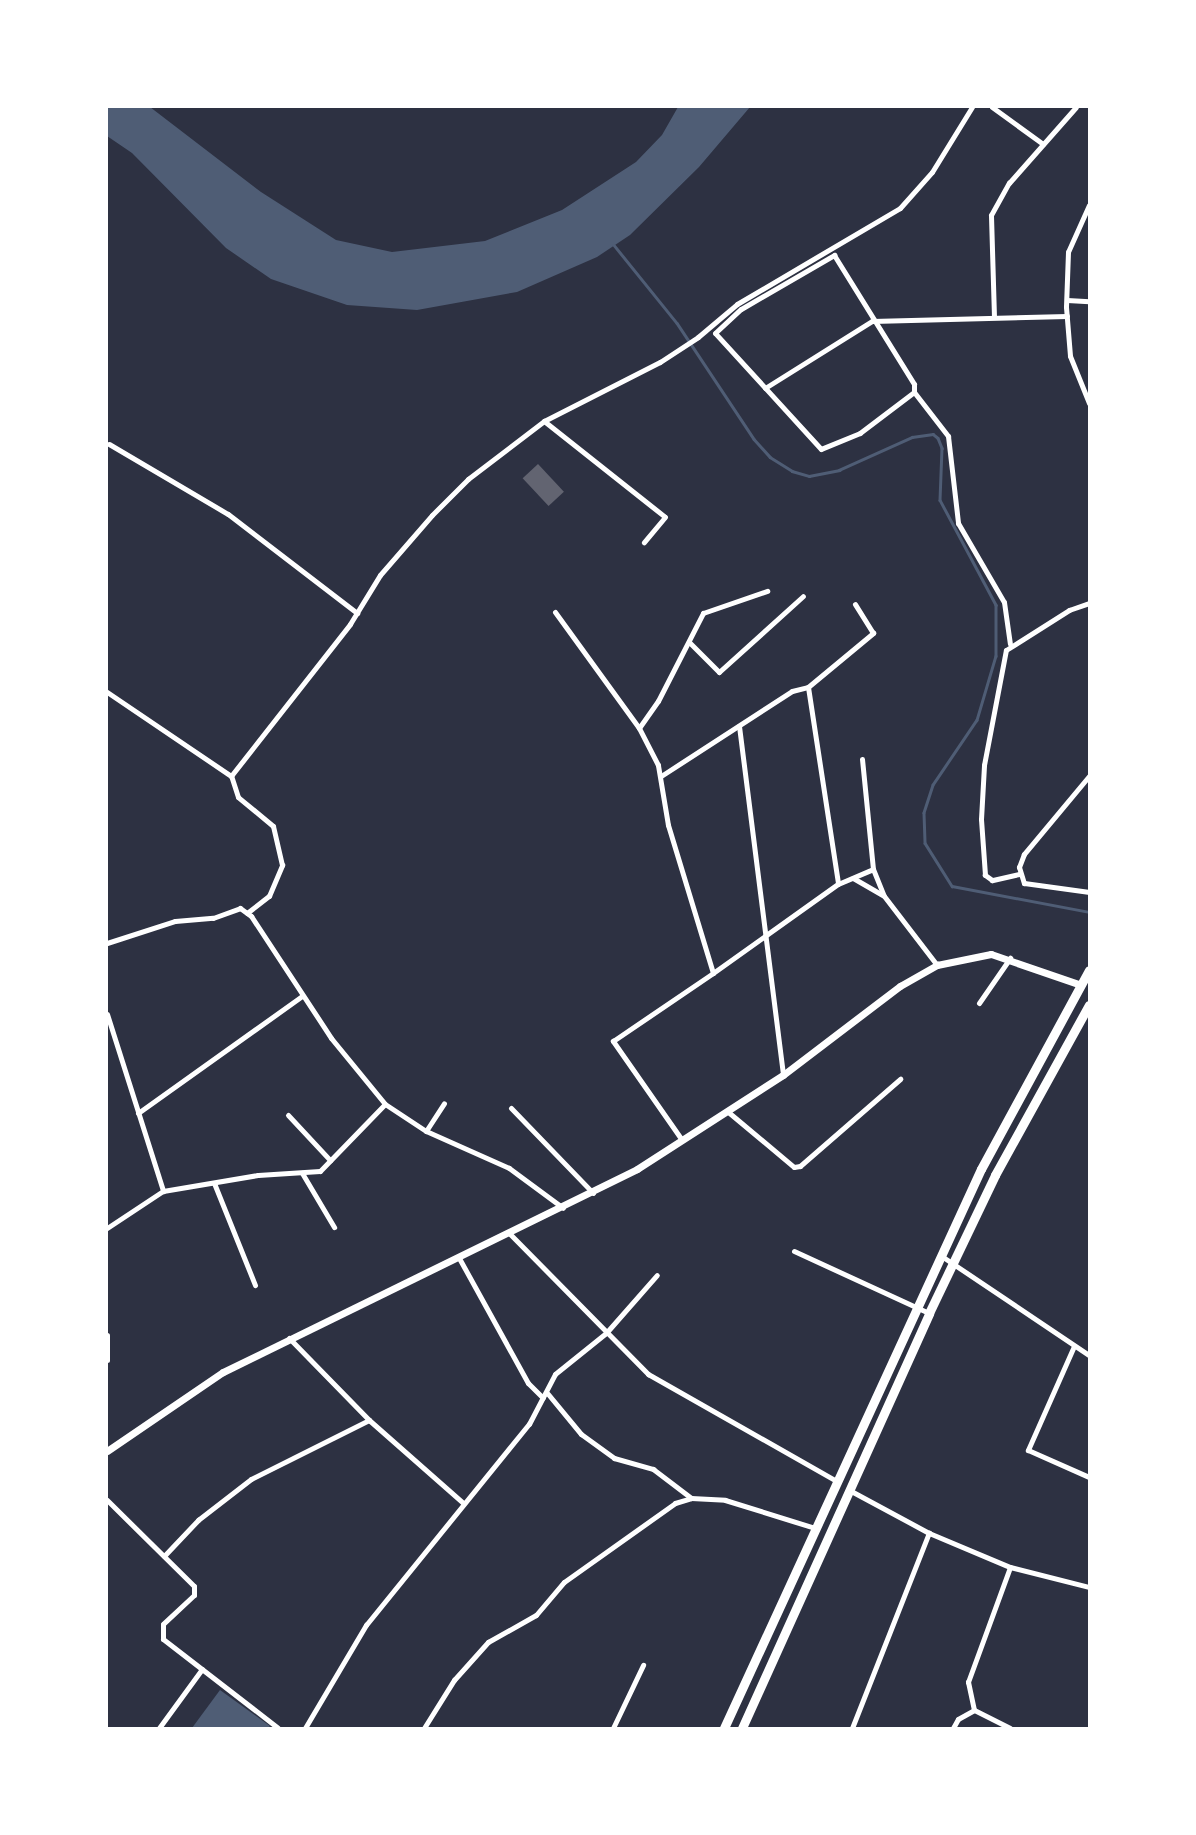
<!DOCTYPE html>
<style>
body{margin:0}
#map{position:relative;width:1196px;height:1835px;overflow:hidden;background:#2d3142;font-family:"Noto Serif",serif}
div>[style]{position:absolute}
.water>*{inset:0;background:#4f5d75}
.stream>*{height:2.5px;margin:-1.25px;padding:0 1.25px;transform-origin:1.25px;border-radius:1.25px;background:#4f5d75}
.building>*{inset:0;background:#626471;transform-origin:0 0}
.minor>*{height:5px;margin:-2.5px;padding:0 2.5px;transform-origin:2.5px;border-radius:2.5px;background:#fff}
.tertiary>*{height:7px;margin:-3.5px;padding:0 3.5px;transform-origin:3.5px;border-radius:3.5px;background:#fff}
.primary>*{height:9px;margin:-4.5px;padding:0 4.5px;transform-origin:4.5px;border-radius:4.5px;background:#fff}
span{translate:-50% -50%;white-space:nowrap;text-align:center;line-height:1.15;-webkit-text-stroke:5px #fff;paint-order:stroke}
.frame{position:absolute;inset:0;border:108px solid #fff;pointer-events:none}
</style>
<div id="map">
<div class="water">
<div style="clip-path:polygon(107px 107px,150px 107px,261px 192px,336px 240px,392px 252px,485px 241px,562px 210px,636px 162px,662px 135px,678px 107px,750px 107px,699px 167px,630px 235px,597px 257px,517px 292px,417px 310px,347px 305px,271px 279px,226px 248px,132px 153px,107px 136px)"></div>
<div style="clip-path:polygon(220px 1690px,270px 1726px,268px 1728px,192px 1728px)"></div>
</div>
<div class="stream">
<div style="left:614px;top:245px;width:100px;rotate:51.1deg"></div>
<div style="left:677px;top:323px;width:139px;rotate:56.4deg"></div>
<div style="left:754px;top:439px;width:24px;rotate:48deg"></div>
<div style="left:770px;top:457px;width:26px;rotate:32deg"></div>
<div style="left:792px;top:471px;width:18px;rotate:16deg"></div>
<div style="left:809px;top:476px;width:31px;rotate:-11deg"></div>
<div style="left:839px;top:470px;width:80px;rotate:-24.3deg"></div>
<div style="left:912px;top:437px;width:21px;rotate:-8deg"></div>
<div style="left:933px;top:434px;width:6px;rotate:39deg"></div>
<div style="left:938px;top:438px;width:11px;rotate:68deg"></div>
<div style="left:942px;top:448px;width:52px;rotate:92.2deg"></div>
<div style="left:940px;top:500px;width:119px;rotate:61.9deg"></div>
<div style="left:996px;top:605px;width:51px;rotate:90deg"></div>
<div style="left:996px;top:656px;width:67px;rotate:106.5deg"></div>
<div style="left:977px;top:720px;width:78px;rotate:124.1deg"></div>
<div style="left:933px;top:785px;width:29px;rotate:108deg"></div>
<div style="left:924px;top:813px;width:30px;rotate:88deg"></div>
<div style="left:925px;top:843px;width:51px;rotate:57.9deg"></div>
<div style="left:952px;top:886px;width:139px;rotate:10.7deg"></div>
</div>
<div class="building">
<div style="left:538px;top:464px;width:38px;height:21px;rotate:47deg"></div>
</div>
<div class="minor">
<div style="left:992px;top:107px;width:63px;rotate:36deg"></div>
<div style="left:1089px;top:205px;width:51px;rotate:114.1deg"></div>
<div style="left:1068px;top:252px;width:55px;rotate:92.1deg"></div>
<div style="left:1066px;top:307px;width:49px;rotate:85.3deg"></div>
<div style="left:1070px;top:356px;width:51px;rotate:68deg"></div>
<div style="left:834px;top:255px;width:152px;rotate:58.2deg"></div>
<div style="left:914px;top:384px;width:8px;rotate:90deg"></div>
<div style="left:914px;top:392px;width:68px;rotate:142.8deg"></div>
<div style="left:860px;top:433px;width:42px;rotate:157.7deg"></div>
<div style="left:821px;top:449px;width:157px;rotate:-132.4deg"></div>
<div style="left:715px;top:333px;width:35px;rotate:-43deg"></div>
<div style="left:741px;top:309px;width:108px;rotate:-30.1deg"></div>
<div style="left:1067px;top:300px;width:22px;rotate:3deg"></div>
<div style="left:994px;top:317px;width:102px;rotate:-91.7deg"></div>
<div style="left:991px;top:215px;width:37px;rotate:-61deg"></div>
<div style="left:1009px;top:183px;width:101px;rotate:-48.6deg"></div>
<div style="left:765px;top:388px;width:126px;rotate:-32.1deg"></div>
<div style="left:872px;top:321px;width:195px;rotate:-1.5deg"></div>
<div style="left:914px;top:392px;width:56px;rotate:52.3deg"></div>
<div style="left:948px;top:436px;width:88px;rotate:83.4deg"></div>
<div style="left:958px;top:523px;width:91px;rotate:59.8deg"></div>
<div style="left:1004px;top:602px;width:42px;rotate:81.9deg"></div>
<div style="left:544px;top:421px;width:154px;rotate:38.4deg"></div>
<div style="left:665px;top:517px;width:33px;rotate:130deg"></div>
<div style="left:109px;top:444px;width:138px;rotate:30.5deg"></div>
<div style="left:228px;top:514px;width:163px;rotate:37.5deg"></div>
<div style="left:555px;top:612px;width:143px;rotate:54.1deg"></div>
<div style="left:690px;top:643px;width:41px;rotate:45deg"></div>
<div style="left:719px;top:672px;width:113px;rotate:-42.1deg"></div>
<div style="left:808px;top:687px;width:85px;rotate:-39.7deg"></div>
<div style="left:873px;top:633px;width:34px;rotate:-122deg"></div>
<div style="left:107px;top:692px;width:150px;rotate:34.1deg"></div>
<div style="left:739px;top:726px;width:352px;rotate:82.8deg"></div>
<div style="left:862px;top:759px;width:111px;rotate:84.3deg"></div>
<div style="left:661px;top:776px;width:156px;rotate:-33deg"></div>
<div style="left:792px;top:691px;width:16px;rotate:-14deg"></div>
<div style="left:808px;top:687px;width:199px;rotate:81.3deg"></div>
<div style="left:1089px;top:776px;width:102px;rotate:129.8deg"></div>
<div style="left:1024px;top:854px;width:14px;rotate:111deg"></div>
<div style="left:1019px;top:867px;width:17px;rotate:73deg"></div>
<div style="left:1024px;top:883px;width:66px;rotate:7.9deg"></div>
<div style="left:1019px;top:874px;width:28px;rotate:167deg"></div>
<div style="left:992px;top:880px;width:9px;rotate:-144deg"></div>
<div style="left:985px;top:875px;width:56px;rotate:-94.1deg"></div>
<div style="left:981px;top:819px;width:54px;rotate:-86.8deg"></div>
<div style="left:984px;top:765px;width:117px;rotate:-79.2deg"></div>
<div style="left:1006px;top:650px;width:75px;rotate:-32.4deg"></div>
<div style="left:1069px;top:610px;width:21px;rotate:-19deg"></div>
<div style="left:853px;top:878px;width:34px;rotate:30deg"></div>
<div style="left:247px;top:913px;width:28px;rotate:-38deg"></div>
<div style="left:269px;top:896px;width:34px;rotate:-67deg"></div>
<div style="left:282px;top:865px;width:40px;rotate:-103deg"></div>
<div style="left:273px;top:826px;width:45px;rotate:-140.4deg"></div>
<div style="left:238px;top:797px;width:22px;rotate:-108deg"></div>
<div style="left:231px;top:776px;width:193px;rotate:-51.9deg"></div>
<div style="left:350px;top:624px;width:57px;rotate:-58.5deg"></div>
<div style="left:380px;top:575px;width:79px;rotate:-49.1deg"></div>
<div style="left:432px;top:515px;width:51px;rotate:-45deg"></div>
<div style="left:468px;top:479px;width:96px;rotate:-37.3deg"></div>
<div style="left:544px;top:421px;width:130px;rotate:-27deg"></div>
<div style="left:660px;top:362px;width:45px;rotate:-33.3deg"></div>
<div style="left:698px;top:337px;width:51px;rotate:-40.2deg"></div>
<div style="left:737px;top:304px;width:189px;rotate:-30.5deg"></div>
<div style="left:900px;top:208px;width:48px;rotate:-48.4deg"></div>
<div style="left:932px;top:172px;width:76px;rotate:-58.4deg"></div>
<div style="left:107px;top:943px;width:71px;rotate:-17.9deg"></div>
<div style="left:175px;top:921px;width:38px;rotate:-5deg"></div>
<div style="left:213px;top:918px;width:29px;rotate:-20deg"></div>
<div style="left:240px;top:908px;width:14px;rotate:36deg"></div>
<div style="left:251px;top:916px;width:146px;rotate:56.7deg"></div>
<div style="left:331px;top:1038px;width:85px;rotate:50.7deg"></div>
<div style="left:385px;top:1104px;width:49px;rotate:33.4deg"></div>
<div style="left:426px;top:1131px;width:91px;rotate:24deg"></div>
<div style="left:509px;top:1168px;width:67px;rotate:36.5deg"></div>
<div style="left:713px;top:973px;width:153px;rotate:-35.5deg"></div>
<div style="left:838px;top:884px;width:38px;rotate:-23deg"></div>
<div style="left:873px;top:869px;width:29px;rotate:68deg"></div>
<div style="left:884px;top:896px;width:87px;rotate:52.5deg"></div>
<div style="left:979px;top:1003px;width:55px;rotate:-55.4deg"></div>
<div style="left:107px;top:1014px;width:186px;rotate:72.4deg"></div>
<div style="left:511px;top:1108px;width:118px;rotate:46deg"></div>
<div style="left:727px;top:1111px;width:87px;rotate:39.9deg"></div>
<div style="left:794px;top:1167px;width:6px;rotate:-9deg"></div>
<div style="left:800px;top:1166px;width:133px;rotate:-41deg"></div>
<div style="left:138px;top:1113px;width:201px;rotate:-35.5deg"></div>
<div style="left:288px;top:1115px;width:62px;rotate:47deg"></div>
<div style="left:426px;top:1131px;width:33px;rotate:-57deg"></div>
<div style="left:682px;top:1140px;width:121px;rotate:-124.9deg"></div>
<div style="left:613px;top:1041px;width:121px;rotate:-34.2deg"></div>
<div style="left:713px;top:973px;width:155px;rotate:-106.9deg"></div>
<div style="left:668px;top:825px;width:61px;rotate:-99.5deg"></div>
<div style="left:658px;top:765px;width:42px;rotate:-117.2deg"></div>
<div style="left:639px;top:728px;width:33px;rotate:-55deg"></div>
<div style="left:658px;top:701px;width:99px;rotate:-62.9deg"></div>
<div style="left:703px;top:613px;width:68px;rotate:-19deg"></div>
<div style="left:302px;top:1173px;width:63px;rotate:59.3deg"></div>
<div style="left:214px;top:1183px;width:110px;rotate:68.1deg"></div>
<div style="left:107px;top:1228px;width:67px;rotate:-33.5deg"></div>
<div style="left:163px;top:1191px;width:96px;rotate:-9.6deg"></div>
<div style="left:258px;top:1175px;width:62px;rotate:-3.7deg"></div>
<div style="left:320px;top:1171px;width:93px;rotate:-45.9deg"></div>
<div style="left:510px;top:1234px;width:197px;rotate:45.4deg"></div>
<div style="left:648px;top:1374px;width:216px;rotate:29.6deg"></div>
<div style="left:794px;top:1251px;width:149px;rotate:24.7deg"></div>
<div style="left:940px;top:1255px;width:179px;rotate:33.9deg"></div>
<div style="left:459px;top:1258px;width:143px;rotate:61.1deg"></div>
<div style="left:528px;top:1383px;width:21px;rotate:45deg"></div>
<div style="left:107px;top:1335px;width:25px;rotate:90deg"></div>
<div style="left:289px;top:1338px;width:115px;rotate:45.7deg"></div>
<div style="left:369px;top:1420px;width:125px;rotate:41.4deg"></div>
<div style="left:1074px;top:1346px;width:114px;rotate:113.9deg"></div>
<div style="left:1028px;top:1450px;width:67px;rotate:23.9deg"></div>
<div style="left:548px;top:1394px;width:52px;rotate:50.5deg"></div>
<div style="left:581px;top:1434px;width:41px;rotate:36deg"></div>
<div style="left:614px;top:1458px;width:41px;rotate:15.8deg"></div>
<div style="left:653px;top:1469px;width:48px;rotate:37.3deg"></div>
<div style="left:851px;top:1491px;width:89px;rotate:28.3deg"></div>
<div style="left:929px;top:1533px;width:88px;rotate:22.8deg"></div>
<div style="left:1010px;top:1567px;width:81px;rotate:14.2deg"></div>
<div style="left:107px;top:1500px;width:122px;rotate:44.7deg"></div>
<div style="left:194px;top:1586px;width:9px;rotate:90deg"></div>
<div style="left:194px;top:1595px;width:42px;rotate:136.9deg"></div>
<div style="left:163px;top:1624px;width:15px;rotate:90deg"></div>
<div style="left:163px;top:1639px;width:145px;rotate:37.7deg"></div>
<div style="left:164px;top:1556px;width:50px;rotate:-46.6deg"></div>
<div style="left:198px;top:1520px;width:67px;rotate:-37.7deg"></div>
<div style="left:251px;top:1479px;width:132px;rotate:-26.6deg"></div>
<div style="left:159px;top:1728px;width:73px;rotate:-53.9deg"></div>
<div style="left:305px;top:1728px;width:120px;rotate:-59.4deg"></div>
<div style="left:366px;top:1625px;width:259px;rotate:-51deg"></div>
<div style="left:529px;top:1424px;width:56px;rotate:-62.5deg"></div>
<div style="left:555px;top:1374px;width:65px;rotate:-38.8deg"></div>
<div style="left:606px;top:1333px;width:77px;rotate:-48.7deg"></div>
<div style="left:424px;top:1728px;width:57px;rotate:-58deg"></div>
<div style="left:454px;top:1680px;width:51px;rotate:-48.2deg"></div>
<div style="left:488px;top:1642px;width:55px;rotate:-29.4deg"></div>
<div style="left:536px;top:1615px;width:43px;rotate:-49.7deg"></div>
<div style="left:564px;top:1582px;width:136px;rotate:-35.4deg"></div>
<div style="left:675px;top:1503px;width:17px;rotate:-17deg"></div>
<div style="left:691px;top:1498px;width:34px;rotate:3deg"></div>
<div style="left:725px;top:1500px;width:94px;rotate:17.3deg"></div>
<div style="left:613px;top:1728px;width:70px;rotate:-64.5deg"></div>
<div style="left:852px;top:1728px;width:210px;rotate:-68.5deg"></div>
<div style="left:953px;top:1728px;width:10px;rotate:-61deg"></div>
<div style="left:958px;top:1719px;width:18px;rotate:-29deg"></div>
<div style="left:1010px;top:1728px;width:40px;rotate:-153.4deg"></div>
<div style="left:974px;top:1710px;width:29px;rotate:-102deg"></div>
<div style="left:968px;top:1682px;width:122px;rotate:-69.9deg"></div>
</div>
<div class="tertiary">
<div style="left:107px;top:1451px;width:140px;rotate:-34.3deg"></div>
<div style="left:223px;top:1372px;width:461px;rotate:-26.1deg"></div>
<div style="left:637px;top:1169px;width:174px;rotate:-32.8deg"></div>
<div style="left:783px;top:1075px;width:147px;rotate:-37.3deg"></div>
<div style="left:900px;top:986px;width:43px;rotate:-29.6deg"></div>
<div style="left:937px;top:965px;width:55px;rotate:-11.5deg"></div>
<div style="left:991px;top:954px;width:95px;rotate:19deg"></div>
</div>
<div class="primary">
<div style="left:724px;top:1728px;width:615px;rotate:-65.31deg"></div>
<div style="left:981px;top:1169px;width:226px;rotate:-61.5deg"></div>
<div style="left:742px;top:1728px;width:455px;rotate:-65.7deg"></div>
<div style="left:929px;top:1313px;width:153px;rotate:-64.4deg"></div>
<div style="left:995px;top:1175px;width:194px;rotate:-61.1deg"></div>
</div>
<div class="frame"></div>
</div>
